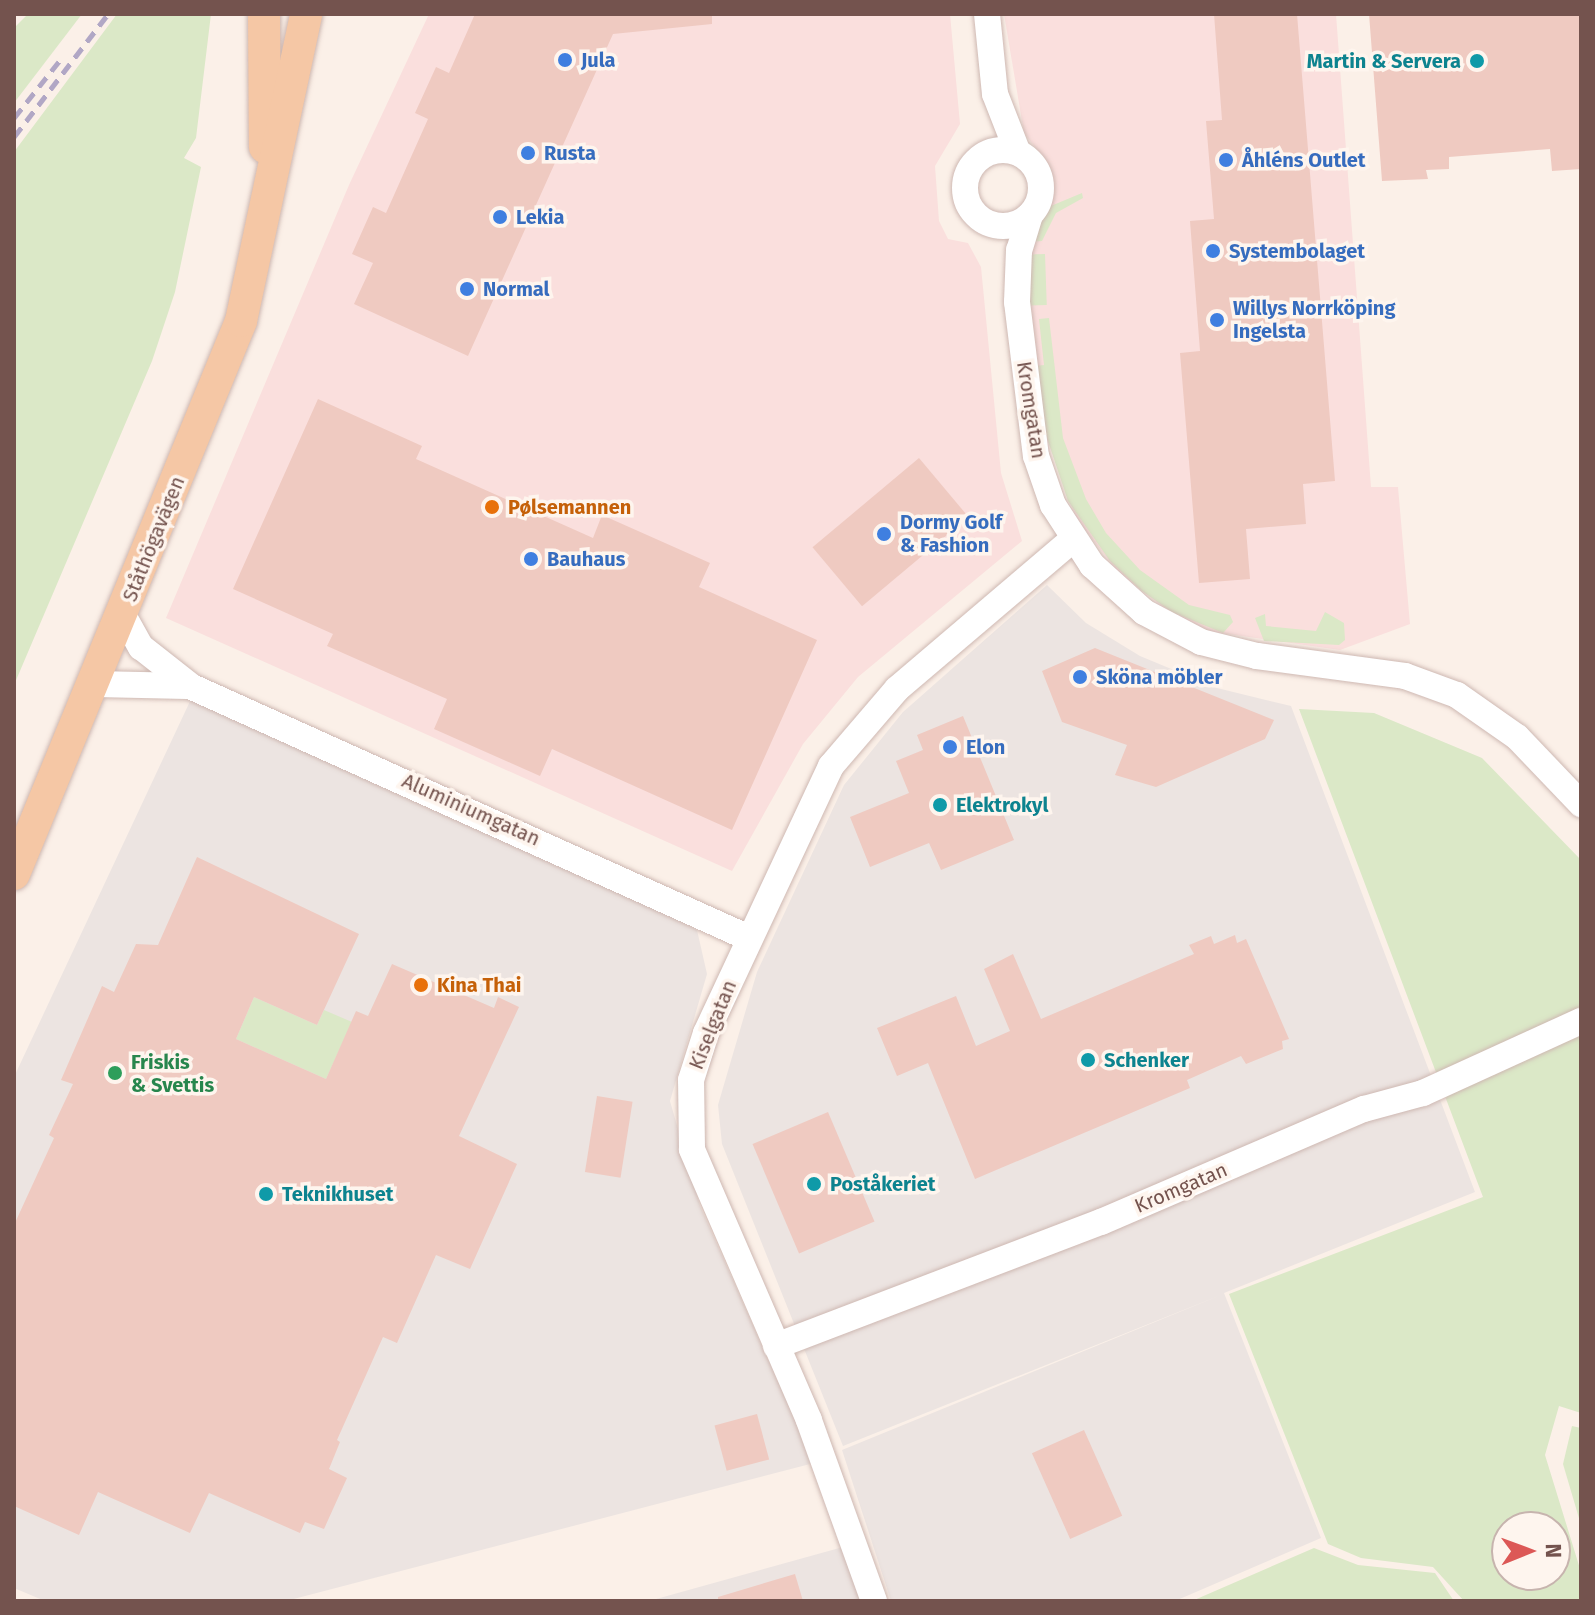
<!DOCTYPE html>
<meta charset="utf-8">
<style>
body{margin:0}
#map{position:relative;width:1595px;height:1615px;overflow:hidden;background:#fbf0e8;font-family:"Fira Sans",sans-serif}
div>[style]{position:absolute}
.commercial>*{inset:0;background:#fadfdd}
.industrial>*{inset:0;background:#ece4e1}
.green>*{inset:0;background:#dbe8c7;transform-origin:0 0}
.building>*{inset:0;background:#efcac1;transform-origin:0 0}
.roads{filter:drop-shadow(0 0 2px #ceb8b2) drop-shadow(0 0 2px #ceb8b2)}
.minor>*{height:26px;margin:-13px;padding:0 13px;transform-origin:13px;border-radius:13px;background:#fff}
.minor>.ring{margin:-13px;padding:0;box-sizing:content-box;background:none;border:26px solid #fff;border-radius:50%}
.major>*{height:32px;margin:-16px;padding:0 16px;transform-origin:16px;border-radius:16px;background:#f5c7a5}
.rail>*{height:5px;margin-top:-2.5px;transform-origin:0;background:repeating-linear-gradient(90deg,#b1a7c5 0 12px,transparent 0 20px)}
.dots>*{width:22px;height:22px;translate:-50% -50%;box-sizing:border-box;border:4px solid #fef5ee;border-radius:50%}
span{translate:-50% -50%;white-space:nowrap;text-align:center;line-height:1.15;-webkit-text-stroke:7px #fef5ee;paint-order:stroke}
.shop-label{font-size:20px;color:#366cbe;font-weight:700}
.left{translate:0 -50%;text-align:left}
.culture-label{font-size:20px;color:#0d838f;font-weight:700}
.right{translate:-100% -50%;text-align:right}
.street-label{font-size:20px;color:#74534e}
.food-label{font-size:20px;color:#c56008;font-weight:700}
.leisure-label{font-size:20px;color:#27864d;font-weight:700}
.frame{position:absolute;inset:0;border:16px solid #74534e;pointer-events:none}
.north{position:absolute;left:1491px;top:1511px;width:80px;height:80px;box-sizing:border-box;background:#fef5ee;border:2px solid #c7b4ae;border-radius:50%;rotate:89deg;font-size:22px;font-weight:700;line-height:32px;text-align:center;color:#74534e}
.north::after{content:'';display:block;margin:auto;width:28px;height:36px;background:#dc5856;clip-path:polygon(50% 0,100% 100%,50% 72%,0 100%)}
</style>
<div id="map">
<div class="commercial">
<div style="clip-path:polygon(429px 14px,950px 14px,960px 124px,935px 166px,939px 221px,948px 239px,968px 243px,981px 267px,1001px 473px,1022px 541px,858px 677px,803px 744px,732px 871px,166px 618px,349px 185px)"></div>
<div style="clip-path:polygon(1004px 14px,1336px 14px,1371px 487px,1398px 487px,1410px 624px,1340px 650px,1206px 631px,1168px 611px,1117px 571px,1076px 518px,1043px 428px,1027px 273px,1041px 212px,1050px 203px,1048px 164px,1024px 133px)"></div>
</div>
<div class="industrial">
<div style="clip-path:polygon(1047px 585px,1086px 623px,1140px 656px,1217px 688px,1291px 706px,1475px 1192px,1224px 1293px,1321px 1538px,1175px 1601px,891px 1601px,842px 1450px,1221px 1295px,843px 1446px,722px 1144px,718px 1105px,757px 972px,844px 785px,903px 712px)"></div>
<div style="clip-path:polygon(192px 697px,625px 889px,697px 930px,707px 974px,670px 1101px,700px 1206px,814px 1463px,286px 1601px,45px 1601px,14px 1588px,14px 1077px)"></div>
<div style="clip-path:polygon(843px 1547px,863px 1601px,649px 1601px)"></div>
</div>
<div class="green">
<div style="clip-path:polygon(28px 14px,82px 14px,14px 103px,14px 28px)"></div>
<div style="clip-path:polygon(117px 14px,211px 14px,196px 138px,184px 158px,201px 167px,175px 292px,152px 361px,14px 685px,14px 152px)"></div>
<div style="clip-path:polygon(1082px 193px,1083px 198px,1056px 213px,1042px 241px,1029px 242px,1046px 208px)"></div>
<div style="left:1045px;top:254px;width:51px;height:17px;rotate:88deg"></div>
<div style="clip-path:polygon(1049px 318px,1063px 438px,1086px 499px,1106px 533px,1140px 570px,1189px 605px,1230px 615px,1233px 622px,1223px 633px,1172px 612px,1142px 591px,1110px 561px,1068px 501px,1046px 435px,1035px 366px,1044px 365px,1039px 319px)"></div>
<div style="clip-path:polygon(1325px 612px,1344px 623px,1345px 640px,1339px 645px,1264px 641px,1255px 618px,1265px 614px,1266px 626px,1316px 631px)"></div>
<div style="clip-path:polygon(evenodd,1299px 709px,1374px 713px,1482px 758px,1581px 860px,1581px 1413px,1559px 1406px,1545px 1455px,1581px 1572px,1581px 1601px,1464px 1601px,1433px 1567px,1361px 1558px,1328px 1544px,1229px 1294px,1483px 1197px,1299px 709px,1507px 1527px,1555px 1527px,1555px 1575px,1507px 1575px,1507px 1527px)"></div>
<div style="clip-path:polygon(254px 997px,317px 1025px,324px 1010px,352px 1022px,326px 1079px,236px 1039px)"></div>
<div style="clip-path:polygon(1572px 1426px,1581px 1428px,1581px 1525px,1563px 1464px)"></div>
<div style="clip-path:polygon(1314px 1548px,1358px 1565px,1435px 1573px,1454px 1601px,1192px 1601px)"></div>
</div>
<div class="building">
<div style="clip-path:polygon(475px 14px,712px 14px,712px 24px,613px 34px,468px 356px,354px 304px,373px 263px,352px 254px,373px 207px,386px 213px,428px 119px,415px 113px,436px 67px,449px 73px)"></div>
<div style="clip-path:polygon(1214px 14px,1297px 14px,1335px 481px,1303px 484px,1306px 524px,1246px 529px,1250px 579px,1199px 583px,1180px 353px,1200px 351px,1190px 221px,1214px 219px,1206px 121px,1222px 120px)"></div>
<div style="clip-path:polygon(1369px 14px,1581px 14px,1581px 169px,1552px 171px,1550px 149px,1449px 157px,1449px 169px,1426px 170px,1428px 179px,1382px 181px)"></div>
<div style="clip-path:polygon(318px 399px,422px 446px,416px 459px,593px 538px,602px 515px,710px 563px,699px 587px,817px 640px,732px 830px,552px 749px,540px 776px,434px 729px,447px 699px,327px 646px,333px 634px,233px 589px)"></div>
<div style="left:919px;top:458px;width:77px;height:139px;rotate:50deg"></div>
<div style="clip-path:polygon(1095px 648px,1274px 720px,1265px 739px,1156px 787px,1115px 775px,1127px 745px,1062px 722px,1042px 671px)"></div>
<div style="clip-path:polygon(963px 716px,1014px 840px,941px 870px,929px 843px,870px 867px,850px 817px,909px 793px,896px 761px,923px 750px,917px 735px)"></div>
<div style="clip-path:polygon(197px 857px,359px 934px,317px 1025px,254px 997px,236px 1039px,326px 1079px,356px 1011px,368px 1016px,392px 964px,494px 1008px,498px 997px,519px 1007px,459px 1136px,517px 1164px,470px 1269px,436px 1255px,397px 1343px,383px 1337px,337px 1440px,340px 1442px,329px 1469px,347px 1478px,324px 1529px,305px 1522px,300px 1533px,209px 1493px,190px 1533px,98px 1492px,79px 1535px,14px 1506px,14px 1225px,54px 1138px,49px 1135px,73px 1084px,61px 1080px,102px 986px,114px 992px,136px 944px,158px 945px)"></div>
<div style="clip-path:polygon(1235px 935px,1237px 943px,1246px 939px,1289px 1039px,1282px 1041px,1283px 1049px,1246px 1064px,1241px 1056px,1187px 1080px,1190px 1088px,975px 1179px,928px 1063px,897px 1076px,877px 1028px,956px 996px,976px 1046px,1010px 1031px,984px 969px,1013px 954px,1041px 1019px,1194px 954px,1189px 945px,1211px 936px,1214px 944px)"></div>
<div style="left:597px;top:1096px;width:36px;height:77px;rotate:9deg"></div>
<div style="left:828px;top:1112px;width:119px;height:82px;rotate:67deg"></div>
<div style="left:757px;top:1414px;width:47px;height:44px;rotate:75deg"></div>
<div style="left:1084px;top:1430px;width:94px;height:57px;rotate:66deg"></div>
<div style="clip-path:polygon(795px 1574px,803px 1601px,718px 1601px,718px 1597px)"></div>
</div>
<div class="roads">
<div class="minor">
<div style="left:987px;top:14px;width:80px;rotate:84.3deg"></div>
<div style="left:995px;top:94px;width:63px;rotate:68.7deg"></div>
<div class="ring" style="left:965px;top:150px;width:50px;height:50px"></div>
<div style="left:1030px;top:215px;width:37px;rotate:107deg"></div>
<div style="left:1019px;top:250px;width:52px;rotate:92.2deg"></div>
<div style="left:1017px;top:302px;width:155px;rotate:83deg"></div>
<div style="left:1036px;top:456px;width:52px;rotate:70.9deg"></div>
<div style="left:1053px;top:505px;width:72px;rotate:57deg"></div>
<div style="left:1092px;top:565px;width:70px;rotate:42.1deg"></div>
<div style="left:1144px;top:612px;width:64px;rotate:27.8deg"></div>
<div style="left:1201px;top:642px;width:58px;rotate:14deg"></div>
<div style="left:1257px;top:656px;width:149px;rotate:7.7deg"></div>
<div style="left:1405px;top:676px;width:55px;rotate:20.1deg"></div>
<div style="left:1457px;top:695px;width:73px;rotate:35deg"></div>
<div style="left:1517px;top:737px;width:93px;rotate:46.3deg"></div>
<div style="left:123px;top:615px;width:37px;rotate:61deg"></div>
<div style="left:141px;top:647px;width:65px;rotate:38.1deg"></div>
<div style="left:192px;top:687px;width:611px;rotate:24.26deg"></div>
<div style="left:95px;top:684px;width:92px;rotate:1.2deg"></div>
<div style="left:776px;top:1346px;width:348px;rotate:-20.9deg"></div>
<div style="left:1101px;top:1222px;width:286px;rotate:-23.3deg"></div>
<div style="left:1364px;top:1109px;width:61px;rotate:-15.2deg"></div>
<div style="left:1423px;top:1093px;width:174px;rotate:-24.5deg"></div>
<div style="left:874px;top:1601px;width:192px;rotate:-109.8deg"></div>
<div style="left:809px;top:1420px;width:295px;rotate:-113.4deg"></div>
<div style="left:692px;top:1149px;width:69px;rotate:-90.8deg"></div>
<div style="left:691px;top:1080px;width:49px;rotate:-72.3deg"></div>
<div style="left:706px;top:1033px;width:295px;rotate:-64.9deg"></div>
<div style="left:831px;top:766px;width:101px;rotate:-49.4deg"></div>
<div style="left:897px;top:689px;width:230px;rotate:-40.4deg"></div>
</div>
<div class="major">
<div style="left:264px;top:14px;width:133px;rotate:89.6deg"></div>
<div style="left:14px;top:874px;width:598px;rotate:-67.68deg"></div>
<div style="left:241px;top:321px;width:314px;rotate:-78deg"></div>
</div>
</div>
<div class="rail">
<div style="left:14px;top:118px;width:75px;rotate:-51.5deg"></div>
<div style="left:14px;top:137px;width:155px;rotate:-52.6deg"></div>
</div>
<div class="dots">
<div style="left:565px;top:60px;background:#3f7fe0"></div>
<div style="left:1477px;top:61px;background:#0f9aa8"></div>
<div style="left:528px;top:153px;background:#3f7fe0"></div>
<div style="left:1226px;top:160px;background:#3f7fe0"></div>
<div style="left:500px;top:217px;background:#3f7fe0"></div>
<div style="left:1213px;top:251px;background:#3f7fe0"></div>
<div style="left:467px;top:289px;background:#3f7fe0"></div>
<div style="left:1217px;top:320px;background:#3f7fe0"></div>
<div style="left:492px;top:507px;background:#e8710a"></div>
<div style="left:884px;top:534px;background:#3f7fe0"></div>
<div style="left:531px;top:559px;background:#3f7fe0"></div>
<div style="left:1080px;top:677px;background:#3f7fe0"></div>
<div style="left:950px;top:747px;background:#3f7fe0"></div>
<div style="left:940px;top:805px;background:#0f9aa8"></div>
<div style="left:421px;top:985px;background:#e8710a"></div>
<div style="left:1088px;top:1060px;background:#0f9aa8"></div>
<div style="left:115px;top:1073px;background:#2e9e5b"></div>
<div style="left:814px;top:1184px;background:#0f9aa8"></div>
<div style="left:266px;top:1194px;background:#0f9aa8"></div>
</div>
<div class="shop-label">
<span class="left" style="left:581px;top:60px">Jula</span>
<span class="left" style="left:544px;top:153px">Rusta</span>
<span class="left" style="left:1242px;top:160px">Åhléns Outlet</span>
<span class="left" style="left:516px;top:217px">Lekia</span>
<span class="left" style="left:1229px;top:251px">Systembolaget</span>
<span class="left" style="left:483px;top:289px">Normal</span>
<span class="left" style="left:1233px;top:320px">Willys Norrköping<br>Ingelsta</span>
<span class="left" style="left:900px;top:534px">Dormy Golf<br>&amp; Fashion</span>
<span class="left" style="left:547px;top:559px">Bauhaus</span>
<span class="left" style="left:1096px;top:677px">Sköna möbler</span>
<span class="left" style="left:966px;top:747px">Elon</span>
</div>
<div class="culture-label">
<span class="right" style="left:1461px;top:61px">Martin &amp; Servera</span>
<span class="left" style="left:956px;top:805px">Elektrokyl</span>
<span class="left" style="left:1104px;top:1060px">Schenker</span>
<span class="left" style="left:830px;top:1184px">Poståkeriet</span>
<span class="left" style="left:282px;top:1194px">Teknikhuset</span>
</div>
<div class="street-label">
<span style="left:1031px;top:410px;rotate:81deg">Kromgatan</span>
<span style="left:154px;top:539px;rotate:-68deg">Ståthögavägen</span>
<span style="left:471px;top:810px;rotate:24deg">Aluminiumgatan</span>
<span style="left:713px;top:1025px;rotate:-68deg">Kiselgatan</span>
<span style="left:1181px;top:1188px;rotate:-23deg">Kromgatan</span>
</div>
<div class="food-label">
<span class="left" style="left:508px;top:507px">Pølsemannen</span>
<span class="left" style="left:437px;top:985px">Kina Thai</span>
</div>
<div class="leisure-label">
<span class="left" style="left:131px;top:1074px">Friskis<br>&amp; Svettis</span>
</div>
<div class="frame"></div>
<div class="north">N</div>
</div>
